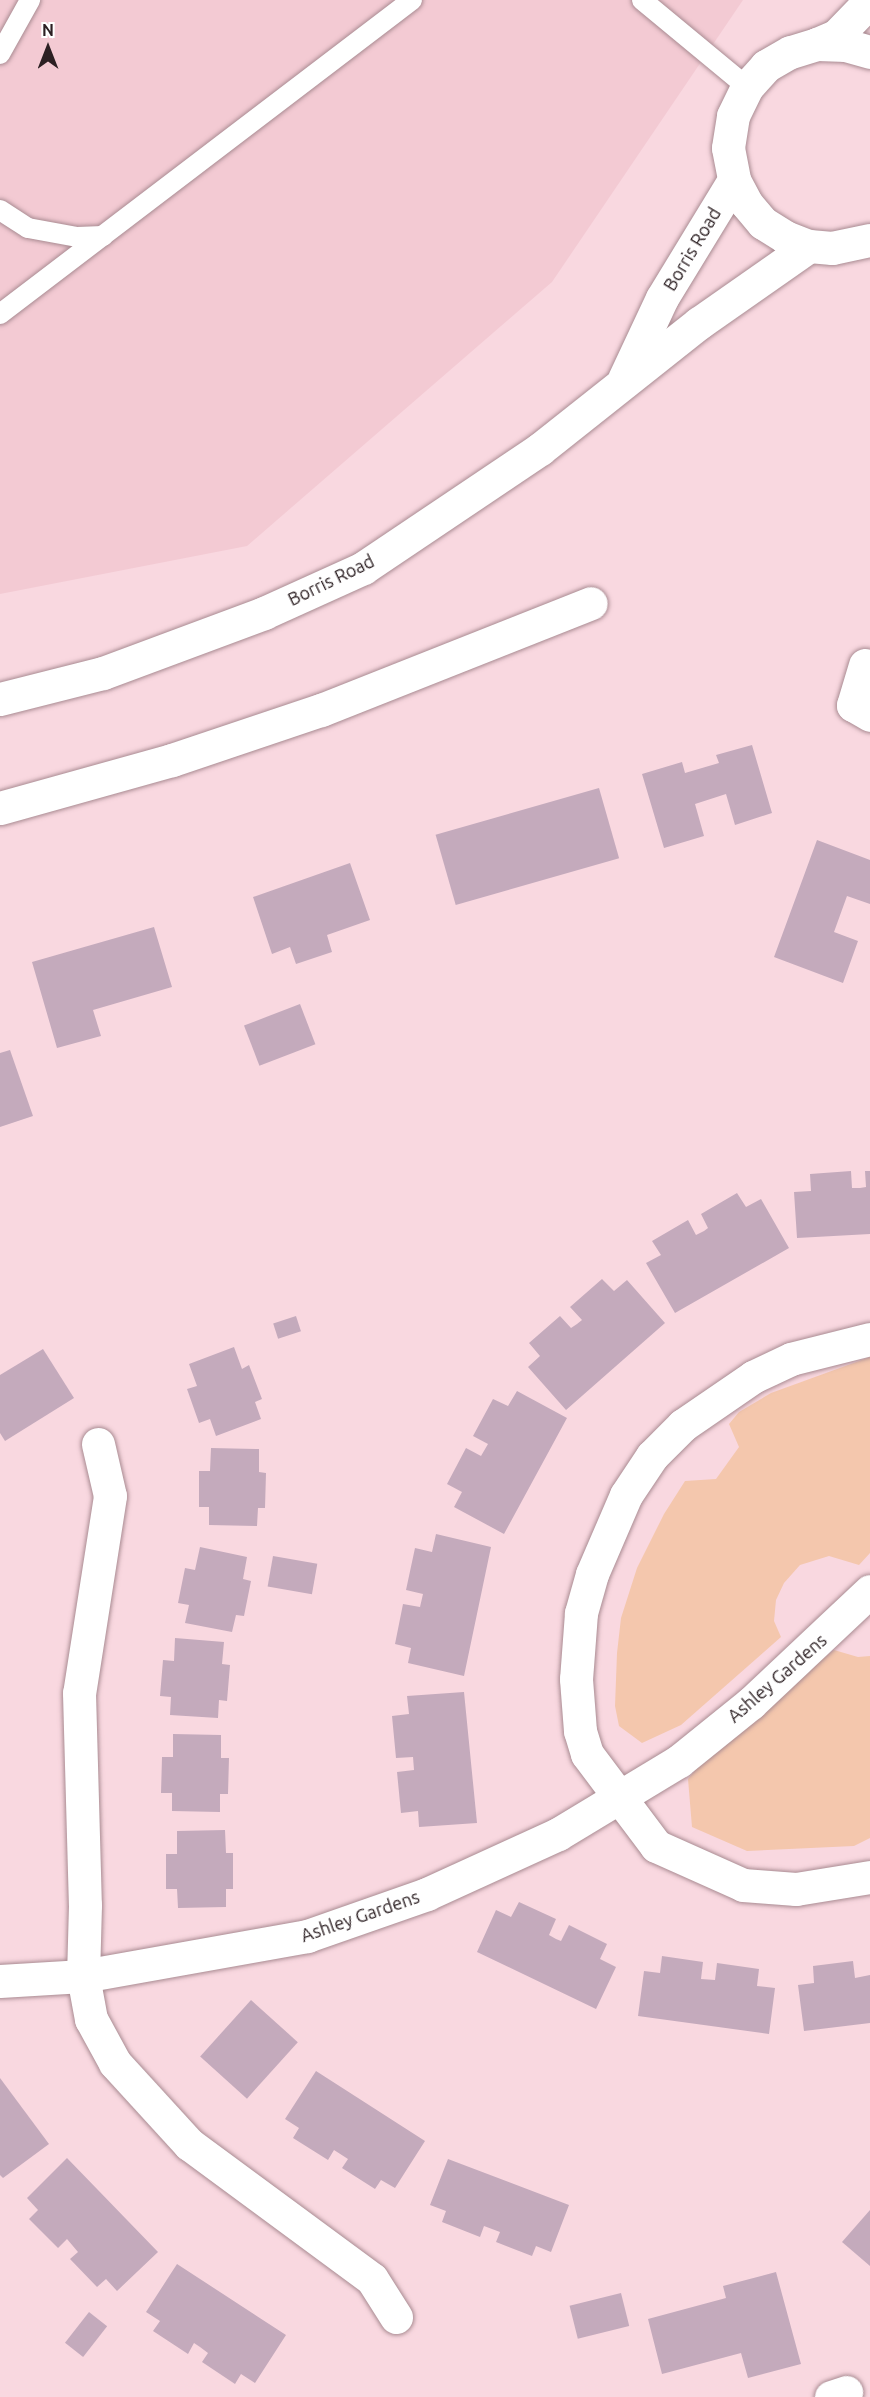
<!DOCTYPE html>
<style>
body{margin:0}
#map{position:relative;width:870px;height:2397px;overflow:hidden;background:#f9d8e0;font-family:Ubuntu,sans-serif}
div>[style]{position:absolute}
.built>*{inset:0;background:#f3cad3}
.green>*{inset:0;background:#f4c7ad}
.building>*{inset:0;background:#c4aabc;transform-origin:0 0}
.roads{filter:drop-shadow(0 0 2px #a98b92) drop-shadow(0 0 2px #a98b92)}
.lane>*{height:20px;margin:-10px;padding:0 10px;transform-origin:10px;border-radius:10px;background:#fff}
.street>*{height:33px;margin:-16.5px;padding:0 16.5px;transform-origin:16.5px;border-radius:16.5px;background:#fff}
.secondary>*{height:33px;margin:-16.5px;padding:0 16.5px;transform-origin:16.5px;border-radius:16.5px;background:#fff}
span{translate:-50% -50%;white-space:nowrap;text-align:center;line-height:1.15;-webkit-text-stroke:6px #fff;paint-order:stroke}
.street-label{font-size:18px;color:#2c2023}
.north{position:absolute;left:18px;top:18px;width:60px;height:60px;-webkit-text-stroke:4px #fff;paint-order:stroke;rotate:0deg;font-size:16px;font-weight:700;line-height:24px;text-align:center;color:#2c2023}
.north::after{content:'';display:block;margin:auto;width:21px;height:27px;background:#2c2023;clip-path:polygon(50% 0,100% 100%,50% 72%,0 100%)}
</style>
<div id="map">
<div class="built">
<div style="clip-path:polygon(0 0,743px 0,552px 282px,247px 546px,0 594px)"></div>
</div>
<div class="green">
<div style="clip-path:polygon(870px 1357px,870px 1553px,859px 1565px,829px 1556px,800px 1565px,784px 1583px,776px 1600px,774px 1621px,781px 1637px,681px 1725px,642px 1743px,619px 1726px,615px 1706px,617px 1653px,621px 1618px,637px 1568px,664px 1514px,685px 1481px,716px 1479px,739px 1447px,729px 1424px,739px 1412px,771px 1393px)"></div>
<div style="clip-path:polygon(834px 1650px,858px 1657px,870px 1656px,870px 1838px,854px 1846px,747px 1851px,692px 1827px,688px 1779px,721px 1739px)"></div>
</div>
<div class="building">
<div style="clip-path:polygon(752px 745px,772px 813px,735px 825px,726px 794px,695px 804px,704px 836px,664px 848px,642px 774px,682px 762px,685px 773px,719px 763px,716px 755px)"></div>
<div style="left:599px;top:788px;width:73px;height:170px;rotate:74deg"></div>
<div style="clip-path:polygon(817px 840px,870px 860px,870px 904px,847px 896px,834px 932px,858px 941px,843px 983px,774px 957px)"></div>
<div style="clip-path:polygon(350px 863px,370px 920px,327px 935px,332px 952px,296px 964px,290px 947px,272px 954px,253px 897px)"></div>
<div style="clip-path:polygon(154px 927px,172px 987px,93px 1010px,101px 1036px,57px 1048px,32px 962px)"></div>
<div style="left:300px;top:1004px;width:43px;height:60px;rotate:69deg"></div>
<div style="clip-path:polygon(10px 1050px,33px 1116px,0 1127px,0 1053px)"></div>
<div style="clip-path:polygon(851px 1171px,852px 1188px,860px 1188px,866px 1187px,865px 1171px,870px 1171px,870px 1234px,797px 1238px,794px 1192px,811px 1191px,810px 1174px)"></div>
<div style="clip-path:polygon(737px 1193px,746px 1207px,761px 1199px,789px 1248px,675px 1313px,646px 1263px,661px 1255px,652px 1241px,688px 1220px,696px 1235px,704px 1231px,708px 1228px,701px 1214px)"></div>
<div style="clip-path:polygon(602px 1279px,614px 1291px,627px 1280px,665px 1323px,566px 1410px,528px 1367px,540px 1356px,529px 1343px,560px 1316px,571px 1328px,577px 1324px,582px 1320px,570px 1307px)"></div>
<div style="left:296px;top:1316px;width:16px;height:24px;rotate:72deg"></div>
<div style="clip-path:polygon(234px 1347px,242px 1369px,249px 1365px,262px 1399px,255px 1402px,261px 1419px,216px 1436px,210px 1419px,199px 1423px,187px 1389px,197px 1386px,189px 1364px)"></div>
<div style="clip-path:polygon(43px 1349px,74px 1398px,5px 1441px,0 1433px,0 1375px)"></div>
<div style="clip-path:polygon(517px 1391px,567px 1418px,504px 1534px,454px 1507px,462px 1492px,447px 1484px,466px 1448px,481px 1456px,488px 1444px,473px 1436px,493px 1399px,508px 1406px)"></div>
<div style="clip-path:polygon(211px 1448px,259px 1449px,259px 1472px,266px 1473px,265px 1508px,258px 1508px,257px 1526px,209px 1525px,209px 1507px,199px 1507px,199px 1471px,210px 1471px)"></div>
<div style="clip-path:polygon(436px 1534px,491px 1547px,464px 1676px,408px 1663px,411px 1648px,395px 1644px,403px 1604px,420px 1607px,423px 1594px,406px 1590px,415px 1548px,432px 1552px)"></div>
<div style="clip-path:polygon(200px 1547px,247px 1557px,243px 1579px,251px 1581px,244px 1616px,236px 1615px,232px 1632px,185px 1623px,189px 1605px,178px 1603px,185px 1568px,195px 1570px)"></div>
<div style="left:273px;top:1556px;width:45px;height:31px;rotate:10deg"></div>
<div style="clip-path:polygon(175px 1638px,224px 1642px,222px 1664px,230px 1665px,227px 1701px,219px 1700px,218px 1718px,170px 1715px,171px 1697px,160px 1696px,163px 1660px,174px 1661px)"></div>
<div style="clip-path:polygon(464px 1692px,477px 1823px,419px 1827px,418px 1811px,401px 1813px,397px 1772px,414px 1770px,413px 1757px,396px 1758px,392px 1716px,409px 1714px,407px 1696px)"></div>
<div style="clip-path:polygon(173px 1734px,221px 1735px,221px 1758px,229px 1758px,228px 1794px,220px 1794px,220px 1812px,172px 1811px,172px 1793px,161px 1793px,162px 1757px,173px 1757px)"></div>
<div style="clip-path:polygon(225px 1830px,226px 1853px,233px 1853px,233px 1889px,226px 1889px,226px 1907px,178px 1908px,177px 1889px,166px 1889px,166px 1854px,177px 1854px,177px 1831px)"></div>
<div style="clip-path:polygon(519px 1902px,556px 1919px,549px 1935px,556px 1939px,561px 1941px,569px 1925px,607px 1944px,600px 1959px,616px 1967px,596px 2009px,477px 1952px,496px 1910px,511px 1917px)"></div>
<div style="clip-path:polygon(662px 1956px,703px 1962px,701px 1979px,715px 1980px,717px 1963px,759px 1969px,757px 1986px,775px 1988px,769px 2034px,638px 2016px,644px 1971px,660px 1973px)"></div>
<div style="clip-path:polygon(853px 1961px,855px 1978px,870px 1975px,870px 2023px,804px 2031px,798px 1985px,814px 1983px,813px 1966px)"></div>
<div style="left:251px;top:2000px;width:63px;height:76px;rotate:42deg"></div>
<div style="clip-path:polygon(316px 2071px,425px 2141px,395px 2188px,381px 2180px,375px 2189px,342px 2168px,348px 2159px,334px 2150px,328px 2160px,293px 2138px,299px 2128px,285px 2119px)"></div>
<div style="clip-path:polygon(0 2078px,49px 2144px,3px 2178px,0 2175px)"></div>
<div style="clip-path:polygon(67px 2158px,158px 2252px,117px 2291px,106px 2279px,97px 2287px,70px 2259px,78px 2252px,67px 2239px,58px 2248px,29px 2219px,38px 2210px,27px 2198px)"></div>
<div style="clip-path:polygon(448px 2159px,569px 2205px,551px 2252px,536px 2246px,532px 2256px,496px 2242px,500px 2232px,484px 2226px,480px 2237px,442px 2222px,446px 2211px,430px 2205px)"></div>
<div style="clip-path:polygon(870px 2210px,870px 2266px,842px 2242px)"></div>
<div style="clip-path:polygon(177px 2264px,286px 2335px,255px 2383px,241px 2374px,235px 2384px,202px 2362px,208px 2353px,200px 2347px,194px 2343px,188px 2354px,153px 2331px,160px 2321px,146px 2312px)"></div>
<div style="clip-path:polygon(776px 2272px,801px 2364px,748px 2378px,741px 2353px,662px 2374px,648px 2319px,726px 2298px,723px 2286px)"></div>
<div style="left:621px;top:2293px;width:34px;height:53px;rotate:76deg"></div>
<div style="left:89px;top:2312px;width:23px;height:39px;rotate:38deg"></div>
</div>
<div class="roads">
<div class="lane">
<div style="left:642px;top:0;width:136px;rotate:39.6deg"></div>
<div style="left:0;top:54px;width:62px;rotate:-60.9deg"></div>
<div style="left:0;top:210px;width:33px;rotate:33deg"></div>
<div style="left:28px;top:228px;width:50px;rotate:10.4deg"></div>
<div style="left:77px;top:237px;width:26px;rotate:-2deg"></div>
<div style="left:0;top:314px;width:518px;rotate:-37.31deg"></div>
</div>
<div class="street">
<div style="left:865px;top:665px;width:42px;rotate:106.7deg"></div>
<div style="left:853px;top:705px;width:20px;rotate:30deg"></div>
<div style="left:0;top:808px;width:179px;rotate:-15.6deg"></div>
<div style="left:172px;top:760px;width:157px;rotate:-18.6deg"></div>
<div style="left:321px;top:710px;width:290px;rotate:-21.6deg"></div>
<div style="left:870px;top:1339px;width:81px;rotate:165.8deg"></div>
<div style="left:791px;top:1359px;width:42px;rotate:154.7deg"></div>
<div style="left:753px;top:1377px;width:85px;rotate:145.6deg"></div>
<div style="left:683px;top:1425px;width:44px;rotate:135deg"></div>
<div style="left:652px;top:1456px;width:47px;rotate:123.7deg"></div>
<div style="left:626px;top:1495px;width:86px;rotate:113.3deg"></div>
<div style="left:592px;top:1574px;width:41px;rotate:105.8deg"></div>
<div style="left:581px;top:1613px;width:66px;rotate:94.3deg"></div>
<div style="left:576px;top:1679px;width:52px;rotate:85.6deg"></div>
<div style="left:580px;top:1731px;width:24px;rotate:73deg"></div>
<div style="left:587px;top:1754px;width:115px;rotate:53.1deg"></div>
<div style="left:656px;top:1846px;width:95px;rotate:24.1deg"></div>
<div style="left:743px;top:1885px;width:53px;rotate:4.3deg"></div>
<div style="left:796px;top:1889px;width:75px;rotate:-9.2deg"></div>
<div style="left:98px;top:1444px;width:53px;rotate:77deg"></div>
<div style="left:110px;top:1496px;width:199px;rotate:98.9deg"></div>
<div style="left:79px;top:1693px;width:212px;rotate:88.4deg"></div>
<div style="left:85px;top:1905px;width:71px;rotate:91.6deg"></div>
<div style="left:83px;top:1976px;width:44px;rotate:79.5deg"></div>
<div style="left:91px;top:2019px;width:50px;rotate:61.4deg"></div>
<div style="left:115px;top:2063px;width:110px;rotate:47.6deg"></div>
<div style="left:189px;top:2144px;width:227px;rotate:36.4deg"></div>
<div style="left:372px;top:2279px;width:45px;rotate:57.7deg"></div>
<div style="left:0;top:1981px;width:83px;rotate:-3.4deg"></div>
<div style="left:83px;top:1976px;width:228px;rotate:-10.1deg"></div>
<div style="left:307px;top:1936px;width:127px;rotate:-19.3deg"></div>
<div style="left:427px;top:1894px;width:144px;rotate:-24.6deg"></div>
<div style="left:558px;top:1834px;width:141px;rotate:-31.1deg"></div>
<div style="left:679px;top:1761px;width:92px;rotate:-38.9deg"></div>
<div style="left:751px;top:1703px;width:163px;rotate:-43.3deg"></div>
<div style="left:831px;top:2397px;width:16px;rotate:-18deg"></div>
</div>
<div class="secondary">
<div style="left:817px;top:44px;width:21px;rotate:-23deg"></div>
<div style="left:836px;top:36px;width:49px;rotate:-45.8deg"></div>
<div style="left:870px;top:52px;width:25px;rotate:-164deg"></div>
<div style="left:846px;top:45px;width:29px;rotate:-178deg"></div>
<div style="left:817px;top:44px;width:28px;rotate:163deg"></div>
<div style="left:790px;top:52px;width:28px;rotate:150deg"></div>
<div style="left:766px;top:66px;width:28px;rotate:132deg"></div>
<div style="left:747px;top:87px;width:32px;rotate:116deg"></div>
<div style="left:733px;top:116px;width:32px;rotate:99deg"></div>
<div style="left:728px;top:148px;width:33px;rotate:79deg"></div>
<div style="left:734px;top:180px;width:26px;rotate:62deg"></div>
<div style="left:746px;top:203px;width:26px;rotate:50deg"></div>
<div style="left:763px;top:223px;width:26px;rotate:32deg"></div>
<div style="left:785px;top:237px;width:26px;rotate:21deg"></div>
<div style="left:809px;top:246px;width:23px;rotate:5deg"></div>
<div style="left:832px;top:248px;width:39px;rotate:-12deg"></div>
<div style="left:624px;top:379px;width:89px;rotate:-64.9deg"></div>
<div style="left:662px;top:298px;width:138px;rotate:-58.6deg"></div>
<div style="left:0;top:699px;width:106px;rotate:-14.2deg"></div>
<div style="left:103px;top:673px;width:172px;rotate:-20.4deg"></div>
<div style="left:264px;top:613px;width:109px;rotate:-24.4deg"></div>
<div style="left:363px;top:568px;width:213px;rotate:-33.9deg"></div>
<div style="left:540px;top:449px;width:203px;rotate:-38.4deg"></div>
<div style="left:699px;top:323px;width:134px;rotate:-35deg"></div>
</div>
</div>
<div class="street-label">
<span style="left:692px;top:249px;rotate:-59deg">Borris Road</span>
<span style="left:331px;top:580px;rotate:-26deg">Borris Road</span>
<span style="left:777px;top:1678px;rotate:-41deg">Ashley Gardens</span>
<span style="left:360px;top:1916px;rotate:-19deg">Ashley Gardens</span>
</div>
<div class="north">N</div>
</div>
